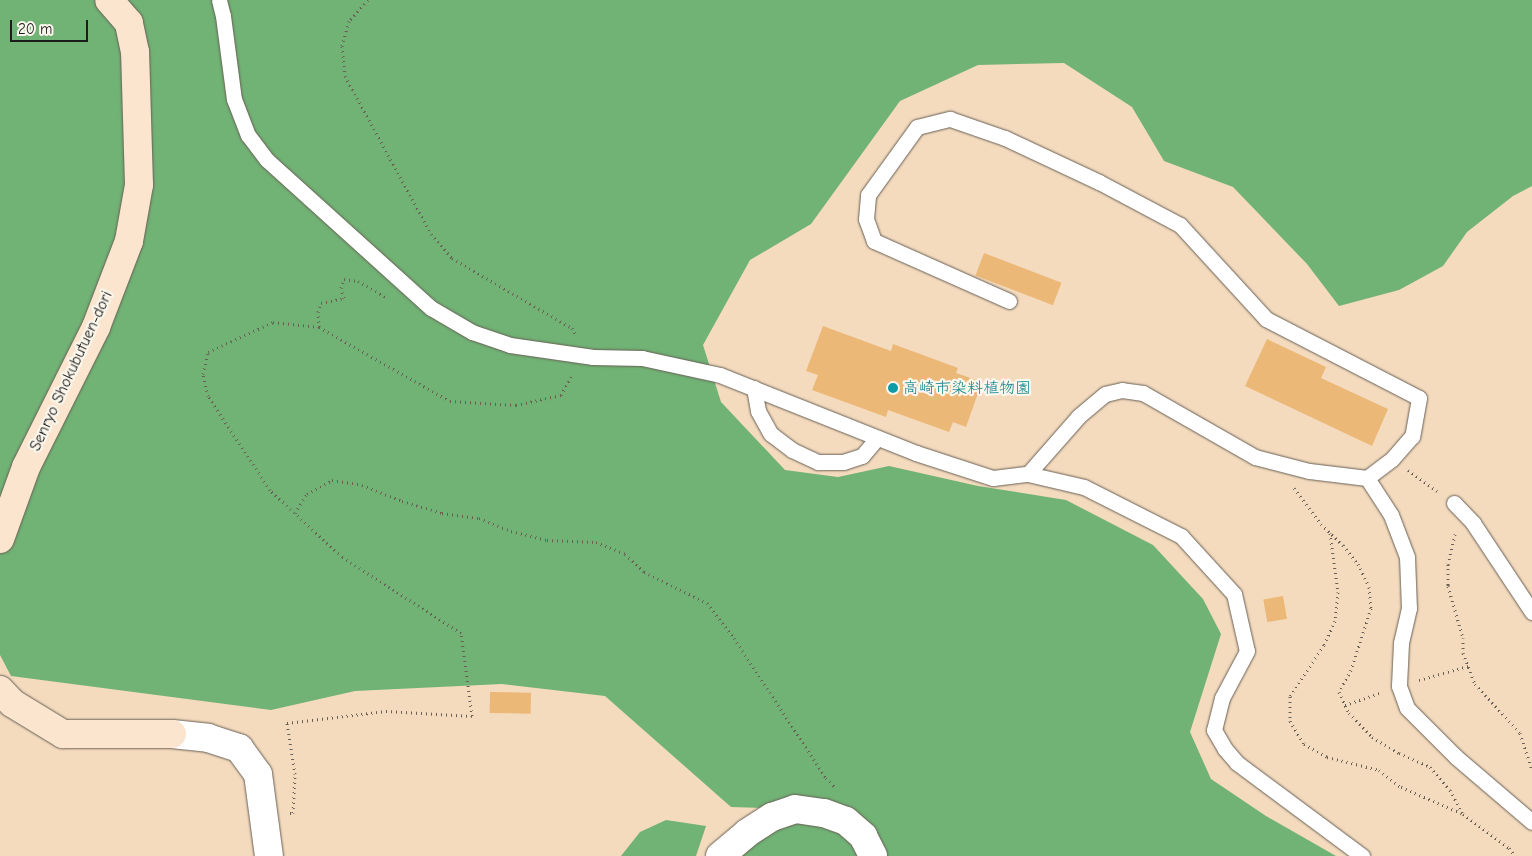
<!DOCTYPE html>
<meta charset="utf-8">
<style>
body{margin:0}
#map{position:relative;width:1532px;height:856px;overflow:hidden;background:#f4dbbe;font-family:"Comic Neue","Klee One",sans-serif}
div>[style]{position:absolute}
.forest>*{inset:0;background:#71b275}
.building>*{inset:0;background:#ecb878;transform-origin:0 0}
.path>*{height:3px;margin-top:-1.5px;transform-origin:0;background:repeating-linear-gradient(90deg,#685f55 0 1px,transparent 0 5px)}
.roads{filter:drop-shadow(0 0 1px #685f55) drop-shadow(0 0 1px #685f55)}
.lane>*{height:15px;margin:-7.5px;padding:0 7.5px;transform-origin:7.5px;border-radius:7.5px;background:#fff}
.street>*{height:28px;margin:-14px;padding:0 14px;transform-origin:14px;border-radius:14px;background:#fff}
.secondary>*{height:28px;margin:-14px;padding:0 14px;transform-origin:14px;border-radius:14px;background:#fbe5cf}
.dots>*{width:14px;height:14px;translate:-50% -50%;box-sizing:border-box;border:2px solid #fbf7ec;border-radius:50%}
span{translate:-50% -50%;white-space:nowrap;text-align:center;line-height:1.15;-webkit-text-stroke:4.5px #fbf7ec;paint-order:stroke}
.street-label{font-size:16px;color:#1c1c1c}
.culture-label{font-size:16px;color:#0d838f}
.left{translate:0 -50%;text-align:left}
.scale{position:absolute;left:10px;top:20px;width:78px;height:22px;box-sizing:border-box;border:2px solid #1c1c1c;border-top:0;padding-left:6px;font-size:15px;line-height:18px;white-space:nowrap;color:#1c1c1c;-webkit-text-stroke:4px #fbf7ec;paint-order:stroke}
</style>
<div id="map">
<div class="forest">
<div style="clip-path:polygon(0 0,1532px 0,1532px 186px,1513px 196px,1467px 232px,1443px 266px,1399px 290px,1339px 306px,1307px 264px,1233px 187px,1164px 161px,1132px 107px,1064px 63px,978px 65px,900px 101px,811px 224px,750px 260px,703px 345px,721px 402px,785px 470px,838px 477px,889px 466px,978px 486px,1066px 500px,1153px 545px,1203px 599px,1221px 634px,1190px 732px,1211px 779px,1266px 816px,1336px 856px,720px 856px,793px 809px,731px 807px,605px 696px,502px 684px,355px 691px,271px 710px,11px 676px,0 655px)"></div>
<div style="clip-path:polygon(666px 820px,706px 826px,696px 856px,621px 856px,640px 832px)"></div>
</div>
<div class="building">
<div style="left:984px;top:253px;width:83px;height:24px;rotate:21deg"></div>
<div style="clip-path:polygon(823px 326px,891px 351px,893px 344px,958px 368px,956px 373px,982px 382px,966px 427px,953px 422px,949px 432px,888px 410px,886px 417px,812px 390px,818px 375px,806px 371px)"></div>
<div style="clip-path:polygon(1267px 339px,1326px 367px,1321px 378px,1388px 409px,1372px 446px,1245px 386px)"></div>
<div style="left:1283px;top:596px;width:23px;height:20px;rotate:80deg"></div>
<div style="left:490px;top:692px;width:41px;height:21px;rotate:1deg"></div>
</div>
<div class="path">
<div style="left:368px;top:0;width:28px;rotate:132deg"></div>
<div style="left:349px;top:21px;width:26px;rotate:106deg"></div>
<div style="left:342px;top:46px;width:30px;rotate:84deg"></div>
<div style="left:345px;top:76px;width:180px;rotate:61.4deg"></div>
<div style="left:431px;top:234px;width:32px;rotate:49deg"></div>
<div style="left:452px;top:258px;width:139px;rotate:30.3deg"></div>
<div style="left:572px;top:328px;width:7px;rotate:63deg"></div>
<div style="left:319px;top:327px;width:15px;rotate:-94deg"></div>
<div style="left:318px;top:312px;width:9px;rotate:-72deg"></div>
<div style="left:321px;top:303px;width:24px;rotate:-12deg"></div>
<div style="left:344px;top:298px;width:10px;rotate:-107deg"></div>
<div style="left:341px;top:288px;width:9px;rotate:-72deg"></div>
<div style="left:344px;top:279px;width:14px;rotate:8deg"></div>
<div style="left:358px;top:281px;width:32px;rotate:30deg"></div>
<div style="left:1408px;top:470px;width:36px;rotate:36deg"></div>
<div style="left:1294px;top:488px;width:45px;rotate:53.1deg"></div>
<div style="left:1321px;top:524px;width:30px;rotate:44deg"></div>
<div style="left:1343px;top:545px;width:24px;rotate:52deg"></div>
<div style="left:1358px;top:564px;width:25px;rotate:64deg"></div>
<div style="left:1369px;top:587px;width:21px;rotate:85deg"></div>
<div style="left:1371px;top:608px;width:65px;rotate:107.9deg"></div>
<div style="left:1351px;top:670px;width:25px;rotate:119deg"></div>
<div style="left:1339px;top:692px;width:23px;rotate:65deg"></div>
<div style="left:1349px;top:713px;width:33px;rotate:46deg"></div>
<div style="left:1372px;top:737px;width:31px;rotate:31deg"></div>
<div style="left:1399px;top:753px;width:34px;rotate:24deg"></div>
<div style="left:1430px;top:767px;width:30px;rotate:49deg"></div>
<div style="left:1450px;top:790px;width:27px;rotate:62deg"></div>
<div style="left:295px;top:513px;width:22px;rotate:-58deg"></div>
<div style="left:307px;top:494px;width:29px;rotate:-29deg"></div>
<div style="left:332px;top:480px;width:30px;rotate:9deg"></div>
<div style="left:362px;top:485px;width:43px;rotate:21.8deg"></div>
<div style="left:402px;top:501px;width:42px;rotate:16.7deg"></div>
<div style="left:442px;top:513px;width:37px;rotate:8deg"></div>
<div style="left:479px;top:518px;width:35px;rotate:22deg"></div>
<div style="left:511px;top:531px;width:37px;rotate:14deg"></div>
<div style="left:547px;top:540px;width:49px;rotate:2.3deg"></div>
<div style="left:596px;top:542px;width:31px;rotate:22deg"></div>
<div style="left:625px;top:554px;width:26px;rotate:43deg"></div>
<div style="left:644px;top:572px;width:70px;rotate:26.2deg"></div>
<div style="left:707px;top:603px;width:44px;rotate:52.4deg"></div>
<div style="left:734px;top:638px;width:168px;rotate:56.7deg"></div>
<div style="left:826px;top:778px;width:13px;rotate:45deg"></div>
<div style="left:1330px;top:533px;width:60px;rotate:82.3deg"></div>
<div style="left:1338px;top:592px;width:29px;rotate:96deg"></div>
<div style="left:1335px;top:621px;width:26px;rotate:115deg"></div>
<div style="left:1324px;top:645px;width:61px;rotate:123.7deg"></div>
<div style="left:1290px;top:696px;width:25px;rotate:90deg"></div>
<div style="left:1290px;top:721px;width:27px;rotate:59deg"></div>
<div style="left:1304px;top:744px;width:26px;rotate:29deg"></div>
<div style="left:1327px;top:757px;width:54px;rotate:14deg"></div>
<div style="left:1379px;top:770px;width:28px;rotate:38deg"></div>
<div style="left:1401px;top:787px;width:68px;rotate:23.5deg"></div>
<div style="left:1463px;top:814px;width:57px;rotate:36.5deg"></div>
<div style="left:1509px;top:848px;width:10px;rotate:53deg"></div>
<div style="left:1455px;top:534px;width:31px;rotate:103deg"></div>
<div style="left:1448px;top:564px;width:22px;rotate:90deg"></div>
<div style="left:1448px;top:586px;width:54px;rotate:73.9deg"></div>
<div style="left:1463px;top:638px;width:15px;rotate:90deg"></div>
<div style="left:1463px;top:653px;width:33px;rotate:69deg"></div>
<div style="left:1475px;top:684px;width:67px;rotate:47.4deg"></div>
<div style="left:1520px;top:733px;width:38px;rotate:72deg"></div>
<div style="left:1419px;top:680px;width:51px;rotate:-15.9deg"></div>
<div style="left:1345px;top:705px;width:37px;rotate:-19deg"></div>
<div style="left:290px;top:813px;width:3px"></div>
<div style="left:293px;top:813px;width:39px;rotate:-87deg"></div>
<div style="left:295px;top:774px;width:52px;rotate:-98.9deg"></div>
<div style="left:287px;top:723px;width:100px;rotate:-6.9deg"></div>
<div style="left:386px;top:711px;width:86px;rotate:3.3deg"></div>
<div style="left:472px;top:716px;width:84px;rotate:-97.5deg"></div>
<div style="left:461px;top:633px;width:141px;rotate:-147.4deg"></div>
<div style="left:342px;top:557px;width:98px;rotate:-137.1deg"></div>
<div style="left:270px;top:490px;width:113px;rotate:-123.4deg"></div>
<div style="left:208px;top:396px;width:23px;rotate:-103deg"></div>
<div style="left:203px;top:374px;width:23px;rotate:-77deg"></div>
<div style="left:208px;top:352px;width:72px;rotate:-24.8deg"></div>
<div style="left:273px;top:322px;width:46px;rotate:6.2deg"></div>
<div style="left:319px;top:327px;width:150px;rotate:29.5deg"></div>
<div style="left:450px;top:401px;width:66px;rotate:3.5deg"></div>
<div style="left:516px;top:405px;width:46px;rotate:-12.5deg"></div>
<div style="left:561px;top:395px;width:23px;rotate:-61deg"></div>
</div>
<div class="roads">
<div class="lane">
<div style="left:219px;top:0;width:16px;rotate:76deg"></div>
<div style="left:223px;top:16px;width:84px;rotate:82.5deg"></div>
<div style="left:234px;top:99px;width:39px;rotate:69deg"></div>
<div style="left:248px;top:135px;width:31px;rotate:53deg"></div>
<div style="left:267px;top:160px;width:221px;rotate:42.1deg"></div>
<div style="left:431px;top:308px;width:48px;rotate:30.3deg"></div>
<div style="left:472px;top:332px;width:40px;rotate:18.9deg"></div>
<div style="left:510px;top:345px;width:84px;rotate:8.2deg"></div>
<div style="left:593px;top:357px;width:49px;rotate:1.2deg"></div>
<div style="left:642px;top:358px;width:80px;rotate:12.3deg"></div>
<div style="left:720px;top:375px;width:211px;rotate:21.7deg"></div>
<div style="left:916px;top:453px;width:81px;rotate:18deg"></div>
<div style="left:993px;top:478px;width:35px;rotate:-7deg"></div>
<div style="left:1028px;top:474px;width:57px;rotate:13.1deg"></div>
<div style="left:1084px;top:487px;width:109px;rotate:26.8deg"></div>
<div style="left:1181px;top:536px;width:79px;rotate:47.6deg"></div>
<div style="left:1234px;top:594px;width:58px;rotate:77.2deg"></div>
<div style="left:1247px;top:651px;width:53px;rotate:118deg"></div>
<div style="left:1222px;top:698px;width:33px;rotate:104deg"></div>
<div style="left:1214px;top:730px;width:22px;rotate:60deg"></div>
<div style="left:1225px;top:749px;width:18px;rotate:49deg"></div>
<div style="left:1237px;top:763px;width:156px;rotate:36.6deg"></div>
<div style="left:1009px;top:301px;width:148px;rotate:-156deg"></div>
<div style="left:874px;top:241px;width:23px;rotate:-110deg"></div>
<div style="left:866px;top:219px;width:24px;rotate:-85deg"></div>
<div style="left:868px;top:195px;width:84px;rotate:-54.2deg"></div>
<div style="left:917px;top:127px;width:34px;rotate:-14deg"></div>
<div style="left:950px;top:119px;width:58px;rotate:19.1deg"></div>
<div style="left:1005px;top:138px;width:104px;rotate:25.1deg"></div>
<div style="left:1099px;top:182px;width:92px;rotate:28deg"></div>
<div style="left:1180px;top:225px;width:127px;rotate:47.5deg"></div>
<div style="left:1266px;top:319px;width:172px;rotate:27.3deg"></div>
<div style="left:1419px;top:398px;width:39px;rotate:100deg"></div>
<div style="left:1412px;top:436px;width:30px;rotate:131deg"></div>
<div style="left:1392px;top:459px;width:31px;rotate:143deg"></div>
<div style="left:1367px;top:478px;width:58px;rotate:-173.1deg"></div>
<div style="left:1309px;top:471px;width:56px;rotate:-165.5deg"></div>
<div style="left:1255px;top:457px;width:129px;rotate:-150.3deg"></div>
<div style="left:1143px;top:393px;width:21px;rotate:-172deg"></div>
<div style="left:1122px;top:390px;width:17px;rotate:167deg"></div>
<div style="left:1105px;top:394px;width:35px;rotate:140deg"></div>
<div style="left:1078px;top:417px;width:76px;rotate:131.3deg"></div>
<div style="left:754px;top:388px;width:23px;rotate:80deg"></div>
<div style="left:758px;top:411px;width:26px;rotate:61deg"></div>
<div style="left:771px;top:434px;width:26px;rotate:37deg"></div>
<div style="left:792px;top:450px;width:29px;rotate:25deg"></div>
<div style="left:818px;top:462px;width:25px"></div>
<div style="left:843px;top:462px;width:20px;rotate:-18deg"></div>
<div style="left:862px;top:456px;width:23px;rotate:-50deg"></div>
<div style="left:1367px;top:478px;width:44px;rotate:57deg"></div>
<div style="left:1391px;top:515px;width:45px;rotate:69.1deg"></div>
<div style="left:1407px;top:557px;width:51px;rotate:87.8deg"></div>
<div style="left:1409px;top:608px;width:36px;rotate:103deg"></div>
<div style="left:1401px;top:643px;width:43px;rotate:92.7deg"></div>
<div style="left:1399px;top:686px;width:23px;rotate:70deg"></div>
<div style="left:1407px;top:708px;width:69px;rotate:45deg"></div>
<div style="left:1456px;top:757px;width:100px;rotate:40.5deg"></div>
<div style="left:1454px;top:503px;width:28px;rotate:46deg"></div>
<div style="left:1473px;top:523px;width:107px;rotate:56.5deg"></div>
</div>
<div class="street">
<div style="left:172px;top:734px;width:36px;rotate:6deg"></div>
<div style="left:208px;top:738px;width:33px;rotate:18deg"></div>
<div style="left:239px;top:748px;width:32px;rotate:54deg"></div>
<div style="left:258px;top:774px;width:83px;rotate:82.4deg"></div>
<div style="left:720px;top:856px;width:35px;rotate:-40deg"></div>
<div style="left:747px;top:833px;width:30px;rotate:-33deg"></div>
<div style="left:772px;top:817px;width:24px;rotate:-19deg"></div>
<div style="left:795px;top:809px;width:29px;rotate:8deg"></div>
<div style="left:824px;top:813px;width:23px;rotate:20deg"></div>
<div style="left:846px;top:821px;width:23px;rotate:41deg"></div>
<div style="left:863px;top:836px;width:22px;rotate:63deg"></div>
</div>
<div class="secondary">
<div style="left:0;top:539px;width:77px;rotate:-70.1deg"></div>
<div style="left:26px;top:467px;width:157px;rotate:-63.4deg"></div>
<div style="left:96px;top:327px;width:92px;rotate:-69deg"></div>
<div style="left:129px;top:241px;width:57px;rotate:-79.9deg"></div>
<div style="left:139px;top:185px;width:133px;rotate:-91.7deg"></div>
<div style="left:135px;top:52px;width:30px;rotate:-102deg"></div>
<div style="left:129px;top:23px;width:30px;rotate:-131deg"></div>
<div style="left:0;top:690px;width:18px;rotate:47deg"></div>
<div style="left:12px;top:703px;width:60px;rotate:31.3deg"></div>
<div style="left:63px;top:734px;width:109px"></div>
</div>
</div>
<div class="dots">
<div style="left:893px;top:388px;background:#0f9aa8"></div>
</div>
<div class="street-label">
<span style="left:71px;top:371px;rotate:-65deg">Senryo Shokubutuen-dori</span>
</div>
<div class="culture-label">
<span class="left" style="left:903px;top:388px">高崎市染料植物園</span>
</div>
<div class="scale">20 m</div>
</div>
